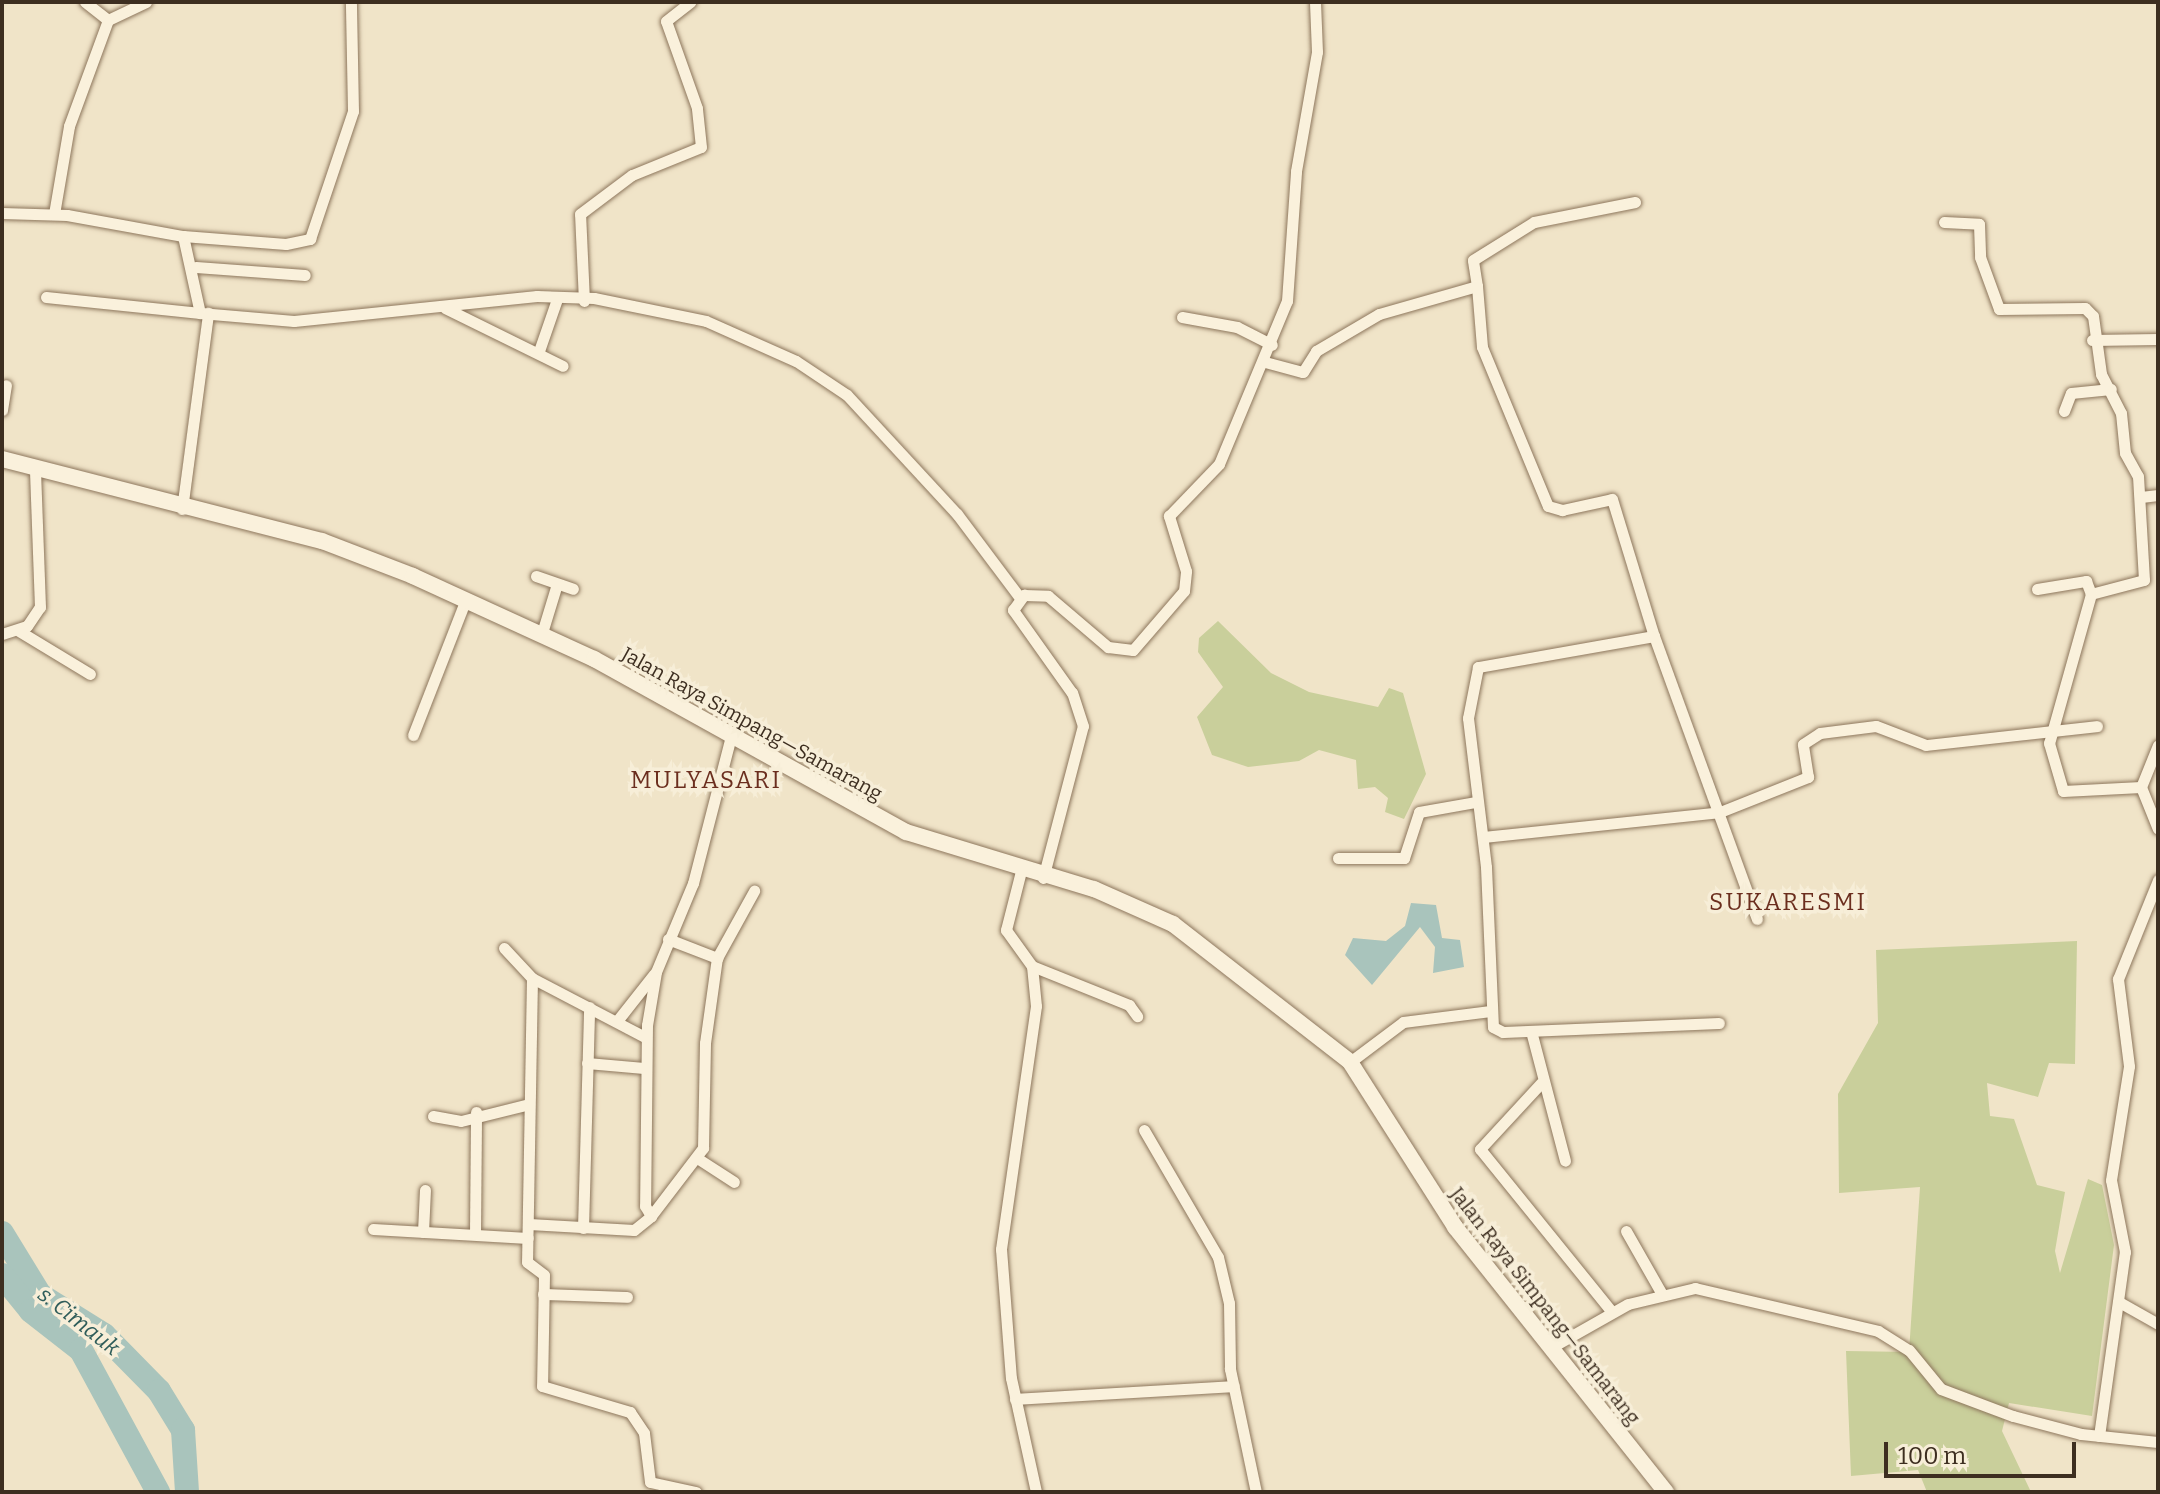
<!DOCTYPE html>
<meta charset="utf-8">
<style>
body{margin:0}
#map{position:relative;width:2160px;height:1494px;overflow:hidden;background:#f0e4c8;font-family:Bitter,serif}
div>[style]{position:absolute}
.green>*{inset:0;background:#c9cf9b}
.water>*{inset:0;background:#a9c4bc}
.river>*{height:24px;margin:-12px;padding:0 12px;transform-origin:12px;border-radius:12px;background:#a9c4bc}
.roads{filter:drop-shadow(0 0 2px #8d765c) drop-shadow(0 0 2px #8d765c)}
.street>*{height:11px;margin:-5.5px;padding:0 5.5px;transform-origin:5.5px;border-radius:5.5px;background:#faf1dc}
.secondary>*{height:16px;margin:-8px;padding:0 8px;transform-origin:8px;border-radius:8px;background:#faf1dc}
span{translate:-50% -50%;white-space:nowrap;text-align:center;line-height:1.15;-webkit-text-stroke:7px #f7eed8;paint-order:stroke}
.street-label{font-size:20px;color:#3d2e20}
.water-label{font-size:22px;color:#2f5d5a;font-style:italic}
.quarter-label{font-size:24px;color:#6b2e1e;letter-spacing:2px}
.frame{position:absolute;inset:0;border:4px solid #3d2e20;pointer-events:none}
.scale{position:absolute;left:1884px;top:1442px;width:192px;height:36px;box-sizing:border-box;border:4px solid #3d2e20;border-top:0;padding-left:10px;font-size:24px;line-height:28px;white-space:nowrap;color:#3d2e20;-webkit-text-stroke:6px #f7eed8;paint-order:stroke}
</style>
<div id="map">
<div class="green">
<div style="clip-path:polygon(1218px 621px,1271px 673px,1309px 692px,1378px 707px,1389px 688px,1403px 693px,1426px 774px,1404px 819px,1385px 812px,1388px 798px,1375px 787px,1358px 789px,1356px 760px,1319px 750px,1299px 761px,1248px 767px,1212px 755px,1197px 717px,1223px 687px,1198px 652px,1199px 638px)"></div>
<div style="clip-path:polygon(2077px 941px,2075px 1064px,2049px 1063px,2038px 1097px,1987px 1083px,1990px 1116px,2014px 1119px,2037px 1185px,2065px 1192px,2055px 1251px,2060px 1273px,2088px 1179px,2102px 1185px,2114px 1245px,2092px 1416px,2009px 1403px,2002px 1431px,2031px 1492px,1927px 1492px,1918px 1470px,1851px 1476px,1846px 1351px,1909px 1352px,1920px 1187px,1839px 1193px,1838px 1094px,1878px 1023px,1876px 950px)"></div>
</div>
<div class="water">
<div style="clip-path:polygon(1411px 903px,1436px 905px,1442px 938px,1460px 940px,1464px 967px,1433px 973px,1435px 947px,1420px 927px,1372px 985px,1345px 955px,1353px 938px,1386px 941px,1405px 926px)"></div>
</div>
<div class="river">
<div style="left:2px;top:1233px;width:73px;rotate:58.5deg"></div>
<div style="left:40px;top:1295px;width:75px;rotate:32deg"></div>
<div style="left:104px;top:1335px;width:78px;rotate:45.5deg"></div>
<div style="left:159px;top:1391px;width:46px;rotate:58.4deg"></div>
<div style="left:183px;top:1430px;width:62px;rotate:86.3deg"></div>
<div style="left:2px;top:1275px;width:46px;rotate:51.1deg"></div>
<div style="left:31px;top:1311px;width:63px;rotate:38deg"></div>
<div style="left:81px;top:1350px;width:162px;rotate:61.5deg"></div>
</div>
<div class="roads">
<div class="street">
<div style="left:85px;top:2px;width:29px;rotate:38deg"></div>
<div style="left:108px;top:20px;width:42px;rotate:-25.3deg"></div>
<div style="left:2px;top:213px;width:65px;rotate:1.8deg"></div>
<div style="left:67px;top:215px;width:118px;rotate:10.3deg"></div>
<div style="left:183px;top:236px;width:79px;rotate:77.6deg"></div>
<div style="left:200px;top:313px;width:94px;rotate:4.9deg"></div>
<div style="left:294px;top:321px;width:244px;rotate:-5.9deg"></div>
<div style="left:537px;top:296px;width:57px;rotate:2deg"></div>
<div style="left:594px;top:298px;width:114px;rotate:11.6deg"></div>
<div style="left:706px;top:321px;width:98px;rotate:24deg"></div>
<div style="left:796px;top:361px;width:61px;rotate:33.7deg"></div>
<div style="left:847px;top:395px;width:162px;rotate:47.3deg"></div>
<div style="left:957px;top:514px;width:105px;rotate:53.1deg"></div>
<div style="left:54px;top:214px;width:89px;rotate:-80.3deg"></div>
<div style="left:69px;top:126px;width:113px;rotate:-69.8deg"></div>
<div style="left:1944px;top:222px;width:35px;rotate:3deg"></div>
<div style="left:1979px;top:224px;width:33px;rotate:88deg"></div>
<div style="left:1980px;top:257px;width:55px;rotate:69.9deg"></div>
<div style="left:1999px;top:309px;width:86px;rotate:-0.7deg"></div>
<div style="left:2085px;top:308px;width:11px;rotate:45deg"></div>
<div style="left:2093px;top:316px;width:59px;rotate:82.1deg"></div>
<div style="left:2101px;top:374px;width:44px;rotate:62.9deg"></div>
<div style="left:2121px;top:413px;width:40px;rotate:84.3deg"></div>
<div style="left:2125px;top:453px;width:26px;rotate:61deg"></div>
<div style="left:2138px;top:476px;width:104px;rotate:86.7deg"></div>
<div style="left:2144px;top:580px;width:55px;rotate:165.2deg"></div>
<div style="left:2091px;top:594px;width:155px;rotate:105.7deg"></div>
<div style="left:2049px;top:743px;width:50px;rotate:73.7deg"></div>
<div style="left:2063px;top:791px;width:78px;rotate:-2.9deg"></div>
<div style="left:2141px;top:787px;width:45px;rotate:68deg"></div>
<div style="left:183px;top:236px;width:103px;rotate:4.4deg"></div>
<div style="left:286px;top:244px;width:25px;rotate:-12deg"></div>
<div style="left:310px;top:239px;width:135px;rotate:-71.4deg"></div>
<div style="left:353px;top:111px;width:109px;rotate:-91.1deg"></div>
<div style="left:196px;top:267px;width:109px;rotate:4.2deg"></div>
<div style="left:1477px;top:286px;width:26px;rotate:-99deg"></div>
<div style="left:1473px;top:260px;width:72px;rotate:-31.9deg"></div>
<div style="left:1534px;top:222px;width:103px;rotate:-11.2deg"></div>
<div style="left:46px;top:297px;width:155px;rotate:5.9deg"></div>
<div style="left:584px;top:301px;width:87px;rotate:-92.6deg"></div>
<div style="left:580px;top:214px;width:65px;rotate:-36.9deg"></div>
<div style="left:632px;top:175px;width:74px;rotate:-22.1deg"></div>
<div style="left:701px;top:147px;width:39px;rotate:-96deg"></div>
<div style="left:697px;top:108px;width:92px;rotate:-109.6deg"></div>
<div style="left:666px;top:21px;width:31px;rotate:-38deg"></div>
<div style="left:445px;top:308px;width:131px;rotate:26.2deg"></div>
<div style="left:1182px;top:317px;width:56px;rotate:10.3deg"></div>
<div style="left:1237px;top:327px;width:39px;rotate:27deg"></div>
<div style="left:2092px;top:340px;width:66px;rotate:-0.9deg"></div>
<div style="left:539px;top:351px;width:55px;rotate:-70.9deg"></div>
<div style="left:1265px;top:362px;width:39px;rotate:15deg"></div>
<div style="left:1303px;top:372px;width:25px;rotate:-58deg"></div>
<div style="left:1316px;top:351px;width:73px;rotate:-30.4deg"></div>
<div style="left:1379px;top:314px;width:102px;rotate:-15.9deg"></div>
<div style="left:1477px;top:286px;width:61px;rotate:85.3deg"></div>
<div style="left:1482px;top:347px;width:172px;rotate:67.5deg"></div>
<div style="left:1548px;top:506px;width:15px;rotate:16deg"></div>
<div style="left:1562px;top:510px;width:51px;rotate:-12.4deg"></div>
<div style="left:1612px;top:499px;width:143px;rotate:73deg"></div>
<div style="left:1654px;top:636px;width:179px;rotate:170deg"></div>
<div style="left:1478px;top:667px;width:52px;rotate:101.1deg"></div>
<div style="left:1468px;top:718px;width:150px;rotate:83.1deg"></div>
<div style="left:1486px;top:867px;width:160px;rotate:87.5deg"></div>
<div style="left:1493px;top:1027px;width:11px;rotate:27deg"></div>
<div style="left:1503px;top:1032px;width:216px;rotate:-2.4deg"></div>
<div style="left:2px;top:410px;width:25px;rotate:-81deg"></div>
<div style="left:2064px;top:411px;width:19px;rotate:-69deg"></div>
<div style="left:2071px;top:393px;width:40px;rotate:-5.7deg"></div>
<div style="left:2141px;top:497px;width:17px;rotate:-7deg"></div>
<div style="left:182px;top:509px;width:198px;rotate:-82.4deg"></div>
<div style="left:536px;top:576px;width:39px;rotate:19deg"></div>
<div style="left:2037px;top:589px;width:50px;rotate:-9.3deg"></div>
<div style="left:2086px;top:581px;width:14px;rotate:69deg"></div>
<div style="left:19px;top:631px;width:83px;rotate:31.2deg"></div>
<div style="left:542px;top:633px;width:51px;rotate:-73deg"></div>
<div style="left:2px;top:634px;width:26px;rotate:-18deg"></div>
<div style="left:27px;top:626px;width:23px;rotate:-56deg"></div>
<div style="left:40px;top:607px;width:136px;rotate:-92.1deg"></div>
<div style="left:1654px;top:636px;width:301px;rotate:70deg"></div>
<div style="left:413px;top:735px;width:146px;rotate:-68.7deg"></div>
<div style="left:730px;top:740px;width:148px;rotate:104.5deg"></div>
<div style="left:693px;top:883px;width:96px;rotate:112.6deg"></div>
<div style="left:656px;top:972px;width:54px;rotate:99.6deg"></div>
<div style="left:647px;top:1025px;width:181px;rotate:90.6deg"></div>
<div style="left:645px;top:1206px;width:12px;rotate:59deg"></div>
<div style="left:651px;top:1216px;width:86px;rotate:-52.6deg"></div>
<div style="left:703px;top:1148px;width:105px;rotate:-88.9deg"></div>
<div style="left:705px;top:1043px;width:86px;rotate:-82deg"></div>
<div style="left:717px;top:958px;width:77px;rotate:-61.1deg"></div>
<div style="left:2141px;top:787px;width:45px;rotate:-68deg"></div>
<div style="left:1484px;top:837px;width:237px;rotate:-6deg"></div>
<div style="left:1720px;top:812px;width:95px;rotate:-21.7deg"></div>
<div style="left:1808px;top:777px;width:33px;rotate:-99deg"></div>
<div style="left:1803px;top:744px;width:20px;rotate:-33deg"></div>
<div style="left:1820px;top:733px;width:56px;rotate:-7.1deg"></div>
<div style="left:1876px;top:726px;width:53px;rotate:20.8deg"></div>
<div style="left:1926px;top:745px;width:172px;rotate:-6.3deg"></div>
<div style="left:1338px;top:858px;width:66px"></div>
<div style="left:1404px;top:858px;width:48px;rotate:-71.9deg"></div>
<div style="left:1419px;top:812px;width:58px;rotate:-10deg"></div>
<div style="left:1021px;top:871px;width:61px;rotate:104.3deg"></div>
<div style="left:1006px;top:930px;width:44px;rotate:54.2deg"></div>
<div style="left:1032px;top:966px;width:40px;rotate:84.3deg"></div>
<div style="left:1036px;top:1006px;width:246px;rotate:98.2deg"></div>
<div style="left:1001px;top:1249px;width:129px;rotate:85.6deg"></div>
<div style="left:1011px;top:1378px;width:117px;rotate:77.6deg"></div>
<div style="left:1043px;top:878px;width:157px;rotate:-75.3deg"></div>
<div style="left:1083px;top:726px;width:35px;rotate:-108deg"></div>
<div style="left:1072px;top:693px;width:102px;rotate:-125.4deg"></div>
<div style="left:1013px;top:610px;width:19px;rotate:-54deg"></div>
<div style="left:1024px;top:595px;width:24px;rotate:2deg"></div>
<div style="left:1048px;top:596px;width:79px;rotate:40.4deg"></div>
<div style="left:1108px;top:647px;width:25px;rotate:7deg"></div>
<div style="left:1133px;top:650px;width:78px;rotate:-49.2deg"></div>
<div style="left:1184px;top:591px;width:20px;rotate:-84deg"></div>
<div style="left:1186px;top:571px;width:58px;rotate:-107.2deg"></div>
<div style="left:1169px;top:516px;width:72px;rotate:-46.1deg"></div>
<div style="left:1219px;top:464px;width:177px;rotate:-67.4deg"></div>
<div style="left:1287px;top:301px;width:130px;rotate:-86deg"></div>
<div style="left:1296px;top:171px;width:121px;rotate:-80deg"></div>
<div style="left:1317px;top:52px;width:50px;rotate:-92.3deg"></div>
<div style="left:668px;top:939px;width:53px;rotate:21.2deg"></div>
<div style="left:504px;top:948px;width:41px;rotate:47deg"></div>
<div style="left:532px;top:978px;width:127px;rotate:27.6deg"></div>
<div style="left:1032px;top:966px;width:105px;rotate:21.9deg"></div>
<div style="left:1129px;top:1005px;width:14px;rotate:54deg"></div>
<div style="left:532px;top:978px;width:284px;rotate:91deg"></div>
<div style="left:527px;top:1262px;width:21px;rotate:37deg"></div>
<div style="left:544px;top:1275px;width:111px;rotate:91deg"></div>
<div style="left:542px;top:1386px;width:92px;rotate:16.5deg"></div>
<div style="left:630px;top:1412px;width:25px;rotate:56deg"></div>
<div style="left:644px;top:1433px;width:49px;rotate:83deg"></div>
<div style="left:650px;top:1482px;width:47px;rotate:12.3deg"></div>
<div style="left:617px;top:1021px;width:60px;rotate:-51.8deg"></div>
<div style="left:1531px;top:1031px;width:134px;rotate:75.3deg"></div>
<div style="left:1350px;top:1062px;width:66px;rotate:-37deg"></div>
<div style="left:1403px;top:1022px;width:88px;rotate:-7.2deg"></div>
<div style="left:587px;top:1063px;width:57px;rotate:5deg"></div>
<div style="left:1541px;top:1083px;width:90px;rotate:132.7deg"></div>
<div style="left:1480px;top:1149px;width:210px;rotate:51deg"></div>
<div style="left:433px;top:1116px;width:28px;rotate:10deg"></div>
<div style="left:461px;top:1121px;width:70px;rotate:-14deg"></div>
<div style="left:1144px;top:1130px;width:147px;rotate:59.8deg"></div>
<div style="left:1218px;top:1257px;width:47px;rotate:76.6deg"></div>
<div style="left:1229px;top:1303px;width:66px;rotate:89.1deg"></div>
<div style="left:1230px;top:1369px;width:126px;rotate:78.1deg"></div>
<div style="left:697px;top:1158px;width:44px;rotate:33deg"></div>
<div style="left:529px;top:1224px;width:105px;rotate:3.3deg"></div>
<div style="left:634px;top:1230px;width:22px;rotate:-39deg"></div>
<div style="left:583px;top:1228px;width:221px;rotate:-88.4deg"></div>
<div style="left:373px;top:1229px;width:155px;rotate:3.3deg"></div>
<div style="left:1626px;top:1231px;width:73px;rotate:60.3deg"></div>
<div style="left:423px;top:1232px;width:42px;rotate:-87.3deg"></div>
<div style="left:475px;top:1234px;width:122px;rotate:-89.5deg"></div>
<div style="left:543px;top:1294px;width:84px;rotate:2deg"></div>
<div style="left:2119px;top:1302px;width:45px;rotate:29.4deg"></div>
<div style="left:1552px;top:1347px;width:87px;rotate:-29.5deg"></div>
<div style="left:1628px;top:1304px;width:69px;rotate:-13.4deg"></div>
<div style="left:1695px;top:1288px;width:188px;rotate:13.2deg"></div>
<div style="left:1878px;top:1331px;width:36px;rotate:32deg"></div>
<div style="left:1909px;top:1350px;width:50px;rotate:50.6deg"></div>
<div style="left:1941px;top:1389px;width:77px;rotate:20.6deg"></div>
<div style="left:2013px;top:1416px;width:70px;rotate:14.8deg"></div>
<div style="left:2081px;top:1434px;width:77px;rotate:5.9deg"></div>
<div style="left:1015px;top:1399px;width:219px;rotate:-3.4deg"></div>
<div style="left:2099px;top:1436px;width:186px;rotate:-82deg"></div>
<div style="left:2125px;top:1252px;width:73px;rotate:-101deg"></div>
<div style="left:2111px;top:1180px;width:115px;rotate:-81deg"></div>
<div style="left:2129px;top:1066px;width:88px;rotate:-97.2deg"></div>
<div style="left:2118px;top:979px;width:107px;rotate:-68deg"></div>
</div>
<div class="secondary">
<div style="left:2px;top:459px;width:330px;rotate:14.4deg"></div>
<div style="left:322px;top:541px;width:97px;rotate:21deg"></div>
<div style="left:413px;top:576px;width:199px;rotate:24.6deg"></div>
<div style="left:594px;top:659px;width:357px;rotate:29deg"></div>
<div style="left:906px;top:832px;width:196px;rotate:16.9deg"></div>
<div style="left:1094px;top:889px;width:86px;rotate:23.9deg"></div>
<div style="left:1173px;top:924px;width:224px;rotate:37.9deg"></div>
<div style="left:1350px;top:1062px;width:196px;rotate:57.5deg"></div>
<div style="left:1455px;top:1227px;width:339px;rotate:51.5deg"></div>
</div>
</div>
<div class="street-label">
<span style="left:752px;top:724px;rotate:29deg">Jalan Raya Simpang—Samarang</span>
<span style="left:1545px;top:1306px;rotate:52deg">Jalan Raya Simpang—Samarang</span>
</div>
<div class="water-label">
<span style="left:79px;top:1321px;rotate:38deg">s. Cimauk</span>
</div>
<div class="quarter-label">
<span style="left:706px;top:781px">MULYASARI</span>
<span style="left:1788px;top:903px">SUKARESMI</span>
</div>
<div class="frame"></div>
<div class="scale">100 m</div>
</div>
